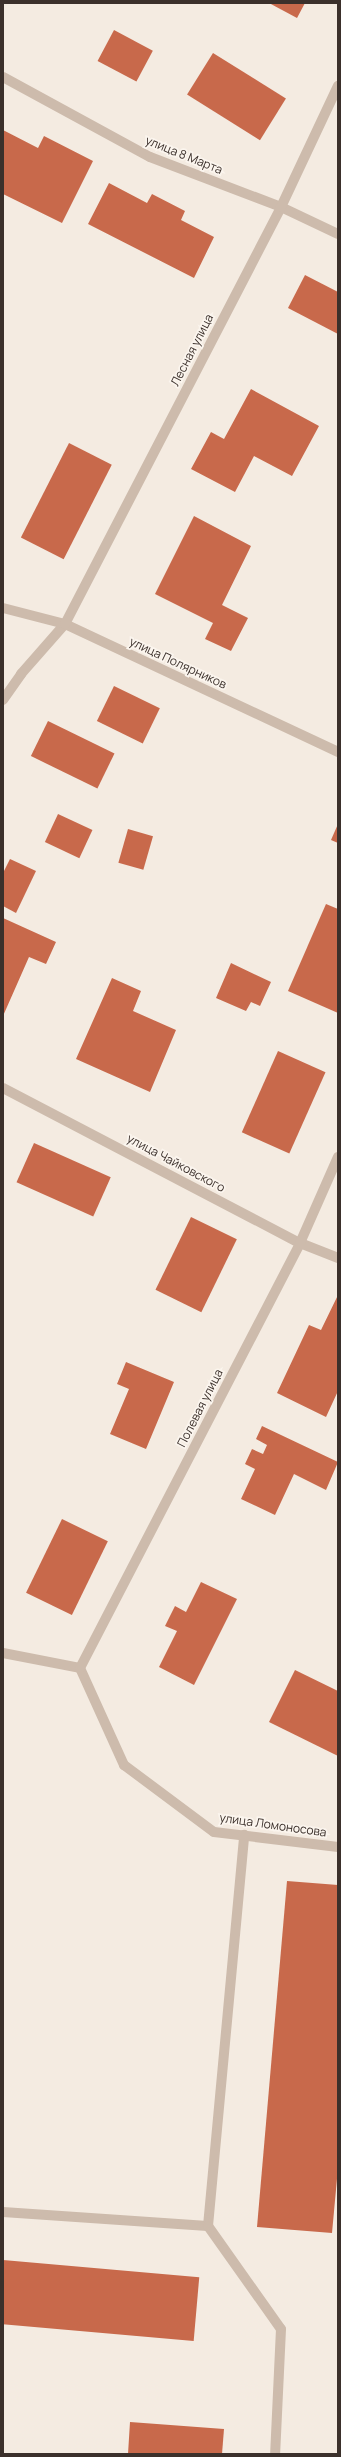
<!DOCTYPE html>
<meta charset="utf-8">
<style>
body{margin:0}
#map{position:relative;width:341px;height:2457px;overflow:hidden;background:#f4ebe1;font-family:Manrope,sans-serif}
div>[style]{position:absolute}
.building>*{inset:0;background:#c8694b;transform-origin:0 0}
.service>*{height:10px;margin:-5px;padding:0 5px;transform-origin:5px;border-radius:5px;background:#cdbbac}
.minor>*{height:10px;margin:-5px;padding:0 5px;transform-origin:5px;border-radius:5px;background:#cdbbac}
span{translate:-50% -50%;white-space:nowrap;text-align:center;line-height:1.15;-webkit-text-stroke:3.5px #fbf5ee;paint-order:stroke}
.street-label{font-size:12px;color:#3b302b}
.frame{position:absolute;inset:0;border:4px solid #3b302b;pointer-events:none}
</style>
<div id="map">
<div class="building">
<div style="clip-path:polygon(269px 3px,305px 3px,297px 18px)"></div>
<div style="left:114px;top:30px;width:44px;height:35px;rotate:28deg"></div>
<div style="left:213px;top:53px;width:86px;height:49px;rotate:32deg"></div>
<div style="clip-path:polygon(3px 130px,38px 148px,44px 136px,93px 161px,62px 223px,3px 194px)"></div>
<div style="clip-path:polygon(109px 183px,147px 203px,152px 194px,185px 211px,181px 220px,214px 237px,194px 278px,88px 224px)"></div>
<div style="clip-path:polygon(305px 275px,338px 292px,338px 334px,288px 308px)"></div>
<div style="clip-path:polygon(251px 389px,319px 426px,292px 476px,254px 456px,235px 492px,191px 469px,211px 432px,224px 439px)"></div>
<div style="left:69px;top:443px;width:48px;height:106px;rotate:27deg"></div>
<div style="clip-path:polygon(194px 516px,251px 546px,222px 605px,248px 618px,231px 651px,205px 639px,213px 623px,155px 594px)"></div>
<div style="left:114px;top:686px;width:51px;height:39px;rotate:26deg"></div>
<div style="left:48px;top:721px;width:74px;height:39px;rotate:26deg"></div>
<div style="left:58px;top:814px;width:38px;height:31px;rotate:25deg"></div>
<div style="clip-path:polygon(338px 824px,338px 843px,331px 840px)"></div>
<div style="left:128px;top:829px;width:26px;height:35px;rotate:16deg"></div>
<div style="clip-path:polygon(10px 859px,36px 871px,16px 913px,3px 906px,3px 873px)"></div>
<div style="clip-path:polygon(326px 904px,338px 909px,338px 1013px,288px 991px)"></div>
<div style="clip-path:polygon(3px 918px,56px 942px,46px 964px,29px 957px,3px 1016px)"></div>
<div style="clip-path:polygon(231px 963px,271px 982px,260px 1006px,251px 1002px,246px 1011px,216px 998px)"></div>
<div style="clip-path:polygon(112px 978px,141px 991px,133px 1011px,176px 1030px,150px 1092px,76px 1059px)"></div>
<div style="left:278px;top:1051px;width:52px;height:89px;rotate:24deg"></div>
<div style="left:34px;top:1143px;width:84px;height:43px;rotate:24deg"></div>
<div style="left:191px;top:1217px;width:51px;height:81px;rotate:26deg"></div>
<div style="clip-path:polygon(338px 1295px,338px 1391px,326px 1417px,277px 1393px,309px 1325px,321px 1330px)"></div>
<div style="clip-path:polygon(126px 1362px,174px 1382px,146px 1449px,110px 1434px,129px 1389px,117px 1384px)"></div>
<div style="clip-path:polygon(262px 1426px,338px 1462px,326px 1490px,294px 1474px,275px 1515px,241px 1499px,255px 1469px,245px 1464px,252px 1449px,263px 1454px,267px 1445px,256px 1439px)"></div>
<div style="left:62px;top:1519px;width:51px;height:82px;rotate:26deg"></div>
<div style="clip-path:polygon(201px 1582px,237px 1599px,194px 1685px,159px 1667px,177px 1631px,165px 1626px,175px 1606px,186px 1612px)"></div>
<div style="clip-path:polygon(295px 1670px,338px 1691px,338px 1756px,269px 1722px)"></div>
<div style="clip-path:polygon(287px 1881px,338px 1885px,338px 2168px,332px 2233px,257px 2227px)"></div>
<div style="left:3px;top:2260px;width:197px;height:64px;rotate:5deg"></div>
<div style="clip-path:polygon(130px 2422px,224px 2429px,222px 2454px,128px 2454px)"></div>
</div>
<div class="service">
<div style="left:3px;top:700px;width:32px;rotate:-55deg"></div>
<div style="left:21px;top:674px;width:67px;rotate:-48.7deg"></div>
<div style="left:3px;top:2212px;width:205px;rotate:3.9deg"></div>
<div style="left:208px;top:2226px;width:393px;rotate:-84.7deg"></div>
<div style="left:208px;top:2226px;width:126px;rotate:54.7deg"></div>
<div style="left:281px;top:2329px;width:125px;rotate:92.7deg"></div>
</div>
<div class="minor">
<div style="left:3px;top:77px;width:167px;rotate:28.6deg"></div>
<div style="left:150px;top:157px;width:140px;rotate:20.9deg"></div>
<div style="left:281px;top:207px;width:63px;rotate:25.3deg"></div>
<div style="left:3px;top:608px;width:64px;rotate:14.5deg"></div>
<div style="left:65px;top:624px;width:302px;rotate:25.1deg"></div>
<div style="left:65px;top:624px;width:470px;rotate:-62.6deg"></div>
<div style="left:281px;top:207px;width:134px;rotate:-64.8deg"></div>
<div style="left:3px;top:1088px;width:335px;rotate:27.6deg"></div>
<div style="left:300px;top:1243px;width:41px;rotate:21.5deg"></div>
<div style="left:3px;top:1653px;width:78px;rotate:11deg"></div>
<div style="left:80px;top:1668px;width:107px;rotate:65.6deg"></div>
<div style="left:124px;top:1765px;width:112px;rotate:36.7deg"></div>
<div style="left:214px;top:1832px;width:125px;rotate:6.9deg"></div>
<div style="left:80px;top:1668px;width:479px;rotate:-62.6deg"></div>
<div style="left:300px;top:1243px;width:94px;rotate:-66.2deg"></div>
</div>
<div class="street-label">
<span style="left:184px;top:155px;rotate:22deg">улица 8 Марта</span>
<span style="left:192px;top:350px;rotate:-63deg">Лесная улица</span>
<span style="left:178px;top:663px;rotate:25deg">улица Полярников</span>
<span style="left:176px;top:1163px;rotate:28deg">улица Чайковского</span>
<span style="left:200px;top:1408px;rotate:-63deg">Полевая улица</span>
<span style="left:273px;top:1825px;rotate:8deg">улица Ломоносова</span>
</div>
<div class="frame"></div>
</div>
